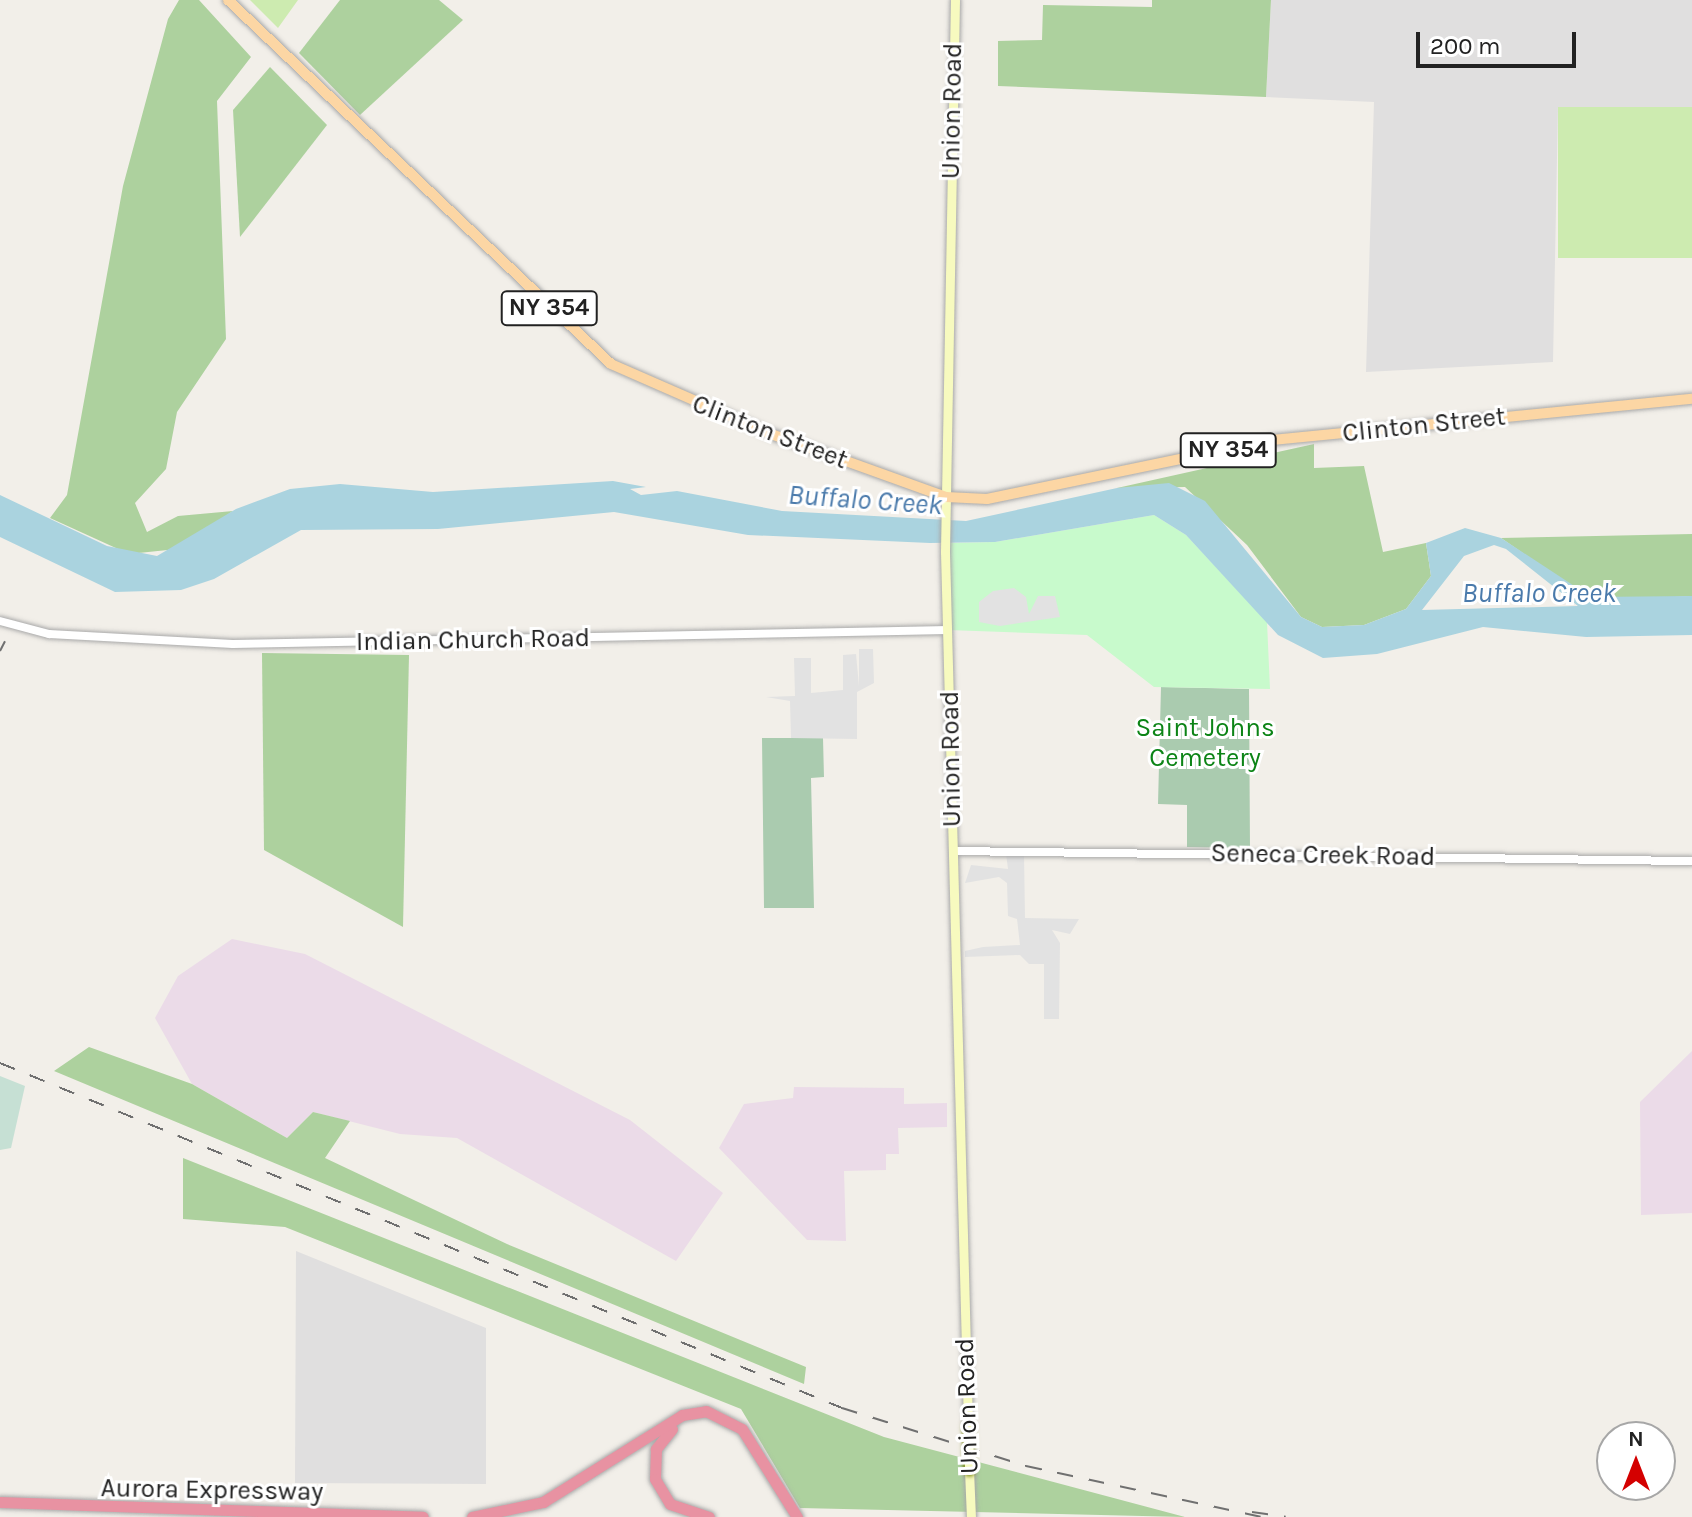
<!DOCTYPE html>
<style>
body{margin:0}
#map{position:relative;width:1692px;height:1517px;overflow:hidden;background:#f2efe9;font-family:Karla,sans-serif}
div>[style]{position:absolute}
.residential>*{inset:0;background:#e0dfdf}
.industrial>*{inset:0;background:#ebdbe8}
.grass>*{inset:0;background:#cdebb0;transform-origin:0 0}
.forest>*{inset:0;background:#add19e}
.wetland>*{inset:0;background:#c6e0d4}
.cemetery>*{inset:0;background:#aacbaf}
.park>*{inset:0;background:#c8facc}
.parking>*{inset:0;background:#e2e2e2}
.water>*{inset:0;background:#aad3df}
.roads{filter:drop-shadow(0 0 2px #a9a9a9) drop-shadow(0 0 2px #a9a9a9)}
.tertiary>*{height:8px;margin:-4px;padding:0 4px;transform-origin:4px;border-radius:4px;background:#fff}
.secondary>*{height:9px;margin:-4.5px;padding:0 4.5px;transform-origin:4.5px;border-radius:4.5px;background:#f7fabf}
.primary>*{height:10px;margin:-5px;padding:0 5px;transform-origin:5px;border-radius:5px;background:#fcd6a4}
.motorway>*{height:11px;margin:-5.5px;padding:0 5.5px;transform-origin:5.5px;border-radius:5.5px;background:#e892a2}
.rail>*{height:2px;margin-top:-1px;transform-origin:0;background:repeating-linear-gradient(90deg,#707070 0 16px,transparent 0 32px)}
.bridges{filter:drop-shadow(0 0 2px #707d05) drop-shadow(0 0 2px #707d05)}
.secondary-bridge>*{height:9px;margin:-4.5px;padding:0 4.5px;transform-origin:4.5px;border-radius:4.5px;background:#f7fabf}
span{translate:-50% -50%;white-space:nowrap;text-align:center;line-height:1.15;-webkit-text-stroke:6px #fff;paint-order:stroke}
.shield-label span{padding:2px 6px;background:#fff;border:2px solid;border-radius:6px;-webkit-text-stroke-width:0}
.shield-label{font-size:24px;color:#222;font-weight:700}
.street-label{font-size:26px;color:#222}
.park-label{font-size:26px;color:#0c8416}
.water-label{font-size:28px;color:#4a7aab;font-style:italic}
.north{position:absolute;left:1596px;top:1421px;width:80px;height:80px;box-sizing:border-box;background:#fff;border:2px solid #a7a7a7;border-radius:50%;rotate:0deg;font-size:22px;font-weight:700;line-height:32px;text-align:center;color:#222}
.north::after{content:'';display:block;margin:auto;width:28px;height:36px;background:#d40000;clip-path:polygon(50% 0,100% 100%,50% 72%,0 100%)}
.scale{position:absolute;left:1416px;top:32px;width:160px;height:36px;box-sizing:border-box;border:4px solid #222;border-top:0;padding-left:10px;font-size:24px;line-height:28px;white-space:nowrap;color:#222;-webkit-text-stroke:6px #fff;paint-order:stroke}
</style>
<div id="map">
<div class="residential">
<div style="clip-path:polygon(1271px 0,1692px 0,1692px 107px,1558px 107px,1553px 362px,1366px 372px,1374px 102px,1266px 97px)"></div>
<div style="clip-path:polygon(296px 1251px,486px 1328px,486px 1484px,295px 1483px)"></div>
</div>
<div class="industrial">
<div style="clip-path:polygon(232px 939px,305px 954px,630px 1120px,723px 1193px,676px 1261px,457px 1138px,400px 1134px,313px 1112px,287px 1138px,192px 1084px,155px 1018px,178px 976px)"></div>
<div style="clip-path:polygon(1692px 1051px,1692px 1213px,1641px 1215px,1640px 1102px)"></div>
<div style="clip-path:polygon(794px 1087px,904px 1088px,904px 1104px,947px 1103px,947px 1127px,898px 1128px,899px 1154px,886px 1154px,886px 1170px,844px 1171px,846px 1241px,807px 1240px,719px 1148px,744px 1104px,793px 1098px)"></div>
</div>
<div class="grass">
<div style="clip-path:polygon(250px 0,298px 0,278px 28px)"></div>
<div style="left:1558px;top:107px;width:134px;height:151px"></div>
</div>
<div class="forest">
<div style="clip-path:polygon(179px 0,199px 0,251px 57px,217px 101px,226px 339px,177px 412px,166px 469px,135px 503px,147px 532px,178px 516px,233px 511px,177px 549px,129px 554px,50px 518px,67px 495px,123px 186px,168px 19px)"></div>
<div style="clip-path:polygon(340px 0,439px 0,463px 20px,360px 115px,299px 53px)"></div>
<div style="clip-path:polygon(1152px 0,1271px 0,1266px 97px,998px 86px,998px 41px,1042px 40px,1043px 5px,1152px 7px)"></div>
<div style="clip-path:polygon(270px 67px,327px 125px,240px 237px,233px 110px)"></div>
<div style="clip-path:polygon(1314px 444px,1314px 468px,1364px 466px,1383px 552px,1426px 543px,1431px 576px,1406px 609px,1364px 625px,1322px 627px,1301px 617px,1247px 545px,1185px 487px,1117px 488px)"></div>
<div style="clip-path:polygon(1692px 534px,1692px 596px,1606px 601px,1581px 593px,1501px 538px)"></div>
<div style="clip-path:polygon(262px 653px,409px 655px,403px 927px,264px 850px)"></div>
<div style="clip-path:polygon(89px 1047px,192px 1084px,287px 1138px,313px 1112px,350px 1121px,325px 1158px,507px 1244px,806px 1367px,804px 1384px,54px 1071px)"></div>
<div style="clip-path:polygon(183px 1158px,884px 1437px,1185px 1517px,800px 1508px,741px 1409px,285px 1227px,183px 1219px)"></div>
</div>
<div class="wetland">
<div style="clip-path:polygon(0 1076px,25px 1086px,11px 1148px,0 1150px)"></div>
</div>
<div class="cemetery">
<div style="clip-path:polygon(1161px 687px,1249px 689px,1250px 848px,1187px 847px,1187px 805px,1158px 804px)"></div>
<div style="clip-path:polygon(762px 738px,823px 738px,824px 777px,811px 778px,814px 908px,764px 908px)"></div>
</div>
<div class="park">
<div style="clip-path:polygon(1154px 515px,1186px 535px,1267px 622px,1270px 689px,1154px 687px,1087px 635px,948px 630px,947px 543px,995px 542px)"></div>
</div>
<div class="parking">
<div style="clip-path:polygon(1014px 588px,1026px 597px,1029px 614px,1038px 596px,1055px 596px,1060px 617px,1000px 626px,979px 622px,979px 602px,993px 591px)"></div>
<div style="clip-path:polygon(859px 649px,873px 649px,874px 683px,857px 692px,857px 739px,791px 738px,790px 701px,766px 697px,795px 696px,794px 658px,811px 658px,811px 693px,843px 690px,843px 655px,856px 654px,859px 686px)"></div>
<div style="clip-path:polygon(1006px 854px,1024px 854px,1025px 918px,1079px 919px,1070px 934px,1052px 930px,1060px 943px,1059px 1019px,1044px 1019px,1044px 964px,1029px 964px,1020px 955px,965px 957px,965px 951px,983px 947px,1020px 945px,1017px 919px,1008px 916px,1007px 883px,999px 877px,965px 883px,971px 865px,1008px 869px)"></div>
</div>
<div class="water">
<div style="clip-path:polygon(evenodd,613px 481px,646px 487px,630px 489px,641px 495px,677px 491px,782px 511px,966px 521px,1117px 488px,1169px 483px,1205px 501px,1301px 617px,1322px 627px,1364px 625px,1406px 609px,1431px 576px,1426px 543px,1465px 528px,1501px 538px,1591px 597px,1692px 596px,1692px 635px,1586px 637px,1483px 627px,1377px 654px,1323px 658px,1278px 635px,1186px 535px,1154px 515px,995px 542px,930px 543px,748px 535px,614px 512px,438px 529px,301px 530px,214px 579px,181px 590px,115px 592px,0 537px,0 495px,107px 546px,157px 556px,236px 509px,290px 489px,340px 484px,433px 492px,613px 481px,1494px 545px,1506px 549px,1578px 606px,1422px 610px,1464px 556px,1494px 545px)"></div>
</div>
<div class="roads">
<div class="tertiary">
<div style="left:0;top:621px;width:51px;rotate:14.9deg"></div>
<div style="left:49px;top:634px;width:184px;rotate:3.1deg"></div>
<div style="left:233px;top:644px;width:715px;rotate:-1.12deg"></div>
<div style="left:953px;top:851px;width:739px;rotate:0.78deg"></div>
</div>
<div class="secondary">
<div style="left:955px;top:0;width:552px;rotate:91.04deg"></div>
<div style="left:945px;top:552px;width:874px;rotate:88.49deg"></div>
<div style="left:969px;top:1470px;width:47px;rotate:87.6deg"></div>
</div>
<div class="primary">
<div style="left:228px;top:0;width:528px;rotate:43.54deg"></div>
<div style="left:611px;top:364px;width:175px;rotate:23.6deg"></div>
<div style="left:771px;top:434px;width:186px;rotate:19.8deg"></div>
<div style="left:946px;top:497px;width:41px;rotate:2.8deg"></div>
<div style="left:987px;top:499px;width:291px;rotate:-11.7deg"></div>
<div style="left:1272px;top:440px;width:422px;rotate:-5.6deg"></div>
</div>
<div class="motorway">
<div style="left:672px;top:1429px;width:26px;rotate:129deg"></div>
<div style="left:656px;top:1449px;width:30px;rotate:92deg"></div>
<div style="left:655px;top:1479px;width:29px;rotate:59deg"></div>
<div style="left:670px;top:1504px;width:41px;rotate:18.4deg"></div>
<div style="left:0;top:1502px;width:423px;rotate:2deg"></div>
<div style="left:472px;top:1517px;width:73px;rotate:-11.9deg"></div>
<div style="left:543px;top:1502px;width:164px;rotate:-32deg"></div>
<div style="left:682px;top:1415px;width:24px;rotate:-9deg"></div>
<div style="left:706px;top:1411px;width:40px;rotate:26.6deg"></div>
<div style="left:742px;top:1429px;width:104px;rotate:58deg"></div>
</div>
</div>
<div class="rail">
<div style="left:0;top:651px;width:11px;rotate:-63deg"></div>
<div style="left:0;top:1063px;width:910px;rotate:22.28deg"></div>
<div style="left:842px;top:1408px;width:193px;rotate:17.5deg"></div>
<div style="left:1026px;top:1466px;width:240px;rotate:12.2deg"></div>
<div style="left:1252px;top:1512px;width:34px;rotate:8deg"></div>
</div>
<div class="bridges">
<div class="secondary-bridge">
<div style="left:968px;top:1426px;width:44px;rotate:88.7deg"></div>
</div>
</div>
<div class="shield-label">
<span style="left:549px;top:308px">NY 354</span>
<span style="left:1228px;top:450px">NY 354</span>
</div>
<div class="street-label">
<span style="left:952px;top:111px;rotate:-89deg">Union Road</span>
<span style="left:1424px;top:425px;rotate:-6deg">Clinton Street</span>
<span style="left:770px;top:432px;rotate:21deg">Clinton Street</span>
<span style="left:473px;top:640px;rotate:-1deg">Indian Church Road</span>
<span style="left:951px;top:759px;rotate:-91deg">Union Road</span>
<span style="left:1323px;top:855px;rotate:1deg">Seneca Creek Road</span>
<span style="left:967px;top:1406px;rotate:-92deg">Union Road</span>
<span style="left:212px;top:1490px;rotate:1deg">Aurora Expressway</span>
</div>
<div class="park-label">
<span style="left:1205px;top:743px">Saint Johns<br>Cemetery</span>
</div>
<div class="water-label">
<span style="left:865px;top:500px;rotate:4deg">Buffalo Creek</span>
<span style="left:1539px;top:593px">Buffalo Creek</span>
</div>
<div class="north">N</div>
<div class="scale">200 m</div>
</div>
